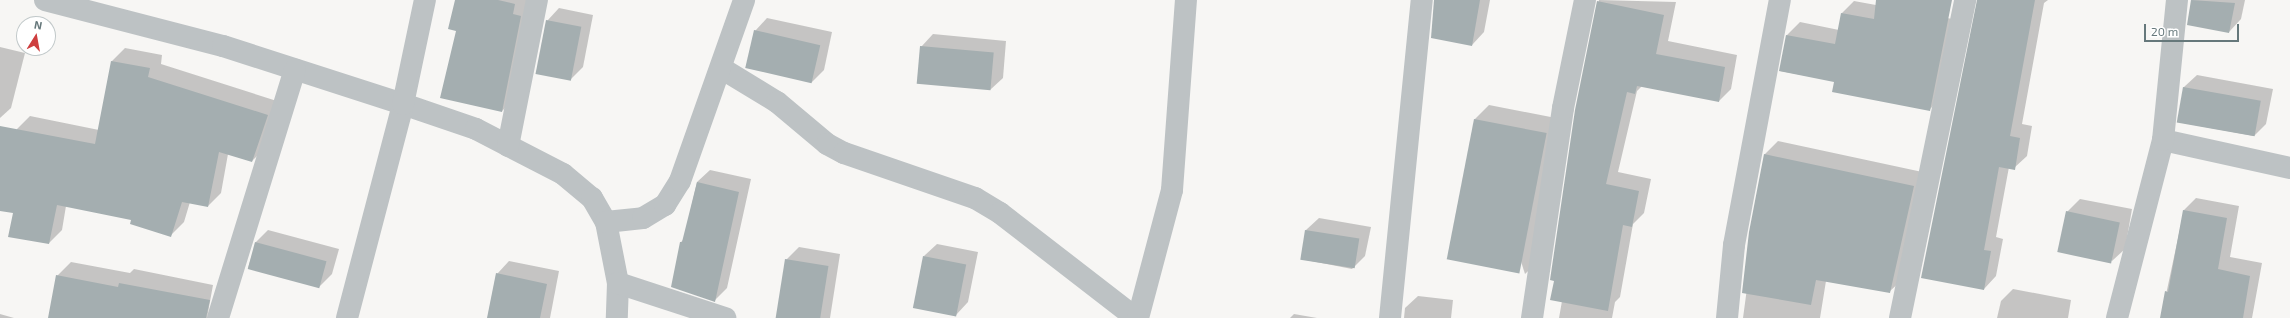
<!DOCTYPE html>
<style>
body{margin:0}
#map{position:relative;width:2290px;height:318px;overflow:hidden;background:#f7f6f4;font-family:"Exo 2",sans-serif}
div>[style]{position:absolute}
.shadow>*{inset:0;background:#0003}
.building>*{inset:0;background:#a4aeb0;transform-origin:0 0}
.minor>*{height:22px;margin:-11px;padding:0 11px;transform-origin:11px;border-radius:11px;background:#bdc2c4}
span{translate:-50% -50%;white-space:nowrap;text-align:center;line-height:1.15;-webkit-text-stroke:4px #fff;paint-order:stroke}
.north{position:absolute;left:16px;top:16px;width:40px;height:40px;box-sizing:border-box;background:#fff;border:1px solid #c2c9ca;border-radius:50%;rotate:11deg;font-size:11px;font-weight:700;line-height:16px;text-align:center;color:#66787b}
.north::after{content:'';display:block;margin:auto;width:14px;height:18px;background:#ce3e3f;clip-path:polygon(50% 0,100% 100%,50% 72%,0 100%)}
.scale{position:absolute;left:2144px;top:24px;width:95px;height:18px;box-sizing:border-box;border:2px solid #66787b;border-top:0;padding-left:5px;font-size:12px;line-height:14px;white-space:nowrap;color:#66787b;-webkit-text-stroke:3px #fff;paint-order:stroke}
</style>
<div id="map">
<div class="shadow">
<div style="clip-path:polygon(456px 0,530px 0,514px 99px,502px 111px,457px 30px)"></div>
<div style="clip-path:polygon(1436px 0,1490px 0,1484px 32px,1472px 45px)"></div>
<div style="clip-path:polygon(1599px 0,1676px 2px,1668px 41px,1737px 55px,1731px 89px,1719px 101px,1642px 86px,1637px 91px,1618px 172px,1651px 179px,1644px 213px,1633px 224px,1620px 297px,1615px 302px,1612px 318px,1559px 318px,1562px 301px,1555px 280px,1576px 110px)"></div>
<div style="clip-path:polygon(1978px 0,2048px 0,2044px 3px,2022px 124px,2032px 126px,2027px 156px,2014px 168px,2009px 167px,1996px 237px,2003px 239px,1996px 276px,1984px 289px)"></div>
<div style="clip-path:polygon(2192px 0,2245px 0,2241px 19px,2229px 32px,2188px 24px)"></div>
<div style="clip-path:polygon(1854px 1px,1958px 20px,1942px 97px,1929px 110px,1835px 81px,1780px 71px,1787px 35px,1800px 22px,1839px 30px,1842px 13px)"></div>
<div style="clip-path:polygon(559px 8px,593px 15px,583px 67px,570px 80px,547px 21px)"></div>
<div style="clip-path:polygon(767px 18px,832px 32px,824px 70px,811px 83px,755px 31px)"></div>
<div style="clip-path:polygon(933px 34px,1006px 41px,1003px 78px,990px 90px,921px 47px)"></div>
<div style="clip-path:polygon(0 47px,25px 53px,11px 108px,0 118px)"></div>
<div style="clip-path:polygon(125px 48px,162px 55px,161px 64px,280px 102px,265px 148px,252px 161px,228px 154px,221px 193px,208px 206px,190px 202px,184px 222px,171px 235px,133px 219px,66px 206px,62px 230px,49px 243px,19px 189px,17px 129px,30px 116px,99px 130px,112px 61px)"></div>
<div style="clip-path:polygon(2197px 75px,2273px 89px,2266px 124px,2254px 136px,2178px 122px,2184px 87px)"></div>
<div style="clip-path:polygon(1489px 105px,1561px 119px,1540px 260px,1525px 274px,1475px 119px)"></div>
<div style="clip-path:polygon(1778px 141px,1927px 173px,1903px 279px,1889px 292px,1826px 281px,1820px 318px,1743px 318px,1765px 154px)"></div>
<div style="clip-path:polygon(710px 170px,751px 179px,727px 288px,715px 300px,681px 242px,684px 239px,697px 182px)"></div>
<div style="clip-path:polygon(2196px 198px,2239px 206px,2230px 257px,2262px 263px,2252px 318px,2161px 318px,2184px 210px)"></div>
<div style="clip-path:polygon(2080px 199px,2132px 209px,2125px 249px,2112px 261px,2067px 212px)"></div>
<div style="clip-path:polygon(1319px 218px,1371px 227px,1365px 256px,1352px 269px,1301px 259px,1306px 230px)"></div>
<div style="clip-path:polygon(268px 230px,339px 249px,332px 274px,319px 287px,248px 268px,256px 242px)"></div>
<div style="clip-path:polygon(937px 244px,978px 252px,968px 302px,956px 315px,924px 256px)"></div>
<div style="clip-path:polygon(799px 247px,840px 254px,830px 318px,777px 318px,786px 260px)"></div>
<div style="clip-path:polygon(509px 261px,559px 271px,550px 318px,493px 318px,497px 274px)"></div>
<div style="clip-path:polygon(71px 262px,130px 273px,134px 269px,213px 285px,207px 318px,49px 318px,57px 276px)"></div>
<div style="clip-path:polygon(2013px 289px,2071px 300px,2068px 318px,1997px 318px,2001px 301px)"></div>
<div style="clip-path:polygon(1418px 296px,1453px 300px,1451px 318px,1404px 318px,1405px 308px)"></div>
<div style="clip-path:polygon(0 314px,14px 318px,0 318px)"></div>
<div style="clip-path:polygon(1294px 314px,1317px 318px,1290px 318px)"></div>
</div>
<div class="building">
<div style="clip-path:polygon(455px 0,498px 0,515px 4px,513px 14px,521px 16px,502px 112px,440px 98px,456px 31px,448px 29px)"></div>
<div style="clip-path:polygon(1434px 0,1480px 0,1472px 46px,1431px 38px)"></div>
<div style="clip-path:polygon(1876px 0,1952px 0,1930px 111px,1832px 92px,1834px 82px,1779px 71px,1786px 35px,1835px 44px,1841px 13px,1874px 19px)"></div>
<div style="clip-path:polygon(1977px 0,2035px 0,2010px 136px,2020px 138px,2015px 170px,1999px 167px,1984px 250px,1991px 251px,1984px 290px,1921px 278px)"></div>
<div style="clip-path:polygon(2191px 0,2235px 3px,2229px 33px,2187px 25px)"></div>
<div style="clip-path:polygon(1597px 1px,1664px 15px,1656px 54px,1725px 67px,1719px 102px,1637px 86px,1635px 94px,1627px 92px,1606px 184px,1639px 191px,1632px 227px,1623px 225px,1608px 311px,1550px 300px,1554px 281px,1550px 280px,1575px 110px)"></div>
<div style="left:546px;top:20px;width:36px;height:55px;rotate:11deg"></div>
<div style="left:754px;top:30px;width:68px;height:39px;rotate:13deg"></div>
<div style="left:920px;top:46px;width:74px;height:38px;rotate:5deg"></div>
<div style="clip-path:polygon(111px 61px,150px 68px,148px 77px,268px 115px,252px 162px,219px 152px,208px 207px,182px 202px,171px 237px,130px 224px,131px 220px,57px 205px,49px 244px,8px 237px,13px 213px,0 211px,0 126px,95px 144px)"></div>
<div style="left:2183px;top:87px;width:79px;height:36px;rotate:10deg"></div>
<div style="left:1474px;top:119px;width:74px;height:143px;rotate:11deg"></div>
<div style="clip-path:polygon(1764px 154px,1914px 186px,1890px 293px,1816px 280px,1811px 305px,1742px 293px,1749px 232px)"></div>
<div style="clip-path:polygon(697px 182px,739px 192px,715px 302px,671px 287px,680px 242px,682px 242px)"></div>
<div style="clip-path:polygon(2183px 210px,2227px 218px,2218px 269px,2250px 276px,2243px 318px,2160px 318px,2165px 291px,2168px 292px)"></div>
<div style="left:2066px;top:211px;width:55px;height:42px;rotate:12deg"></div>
<div style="left:1305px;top:230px;width:55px;height:30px;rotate:9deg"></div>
<div style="left:255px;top:242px;width:74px;height:28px;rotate:15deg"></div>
<div style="left:923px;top:256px;width:44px;height:53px;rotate:11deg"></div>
<div style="left:785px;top:259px;width:44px;height:60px;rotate:9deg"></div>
<div style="clip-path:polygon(496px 273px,547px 284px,540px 318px,487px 318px)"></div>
<div style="clip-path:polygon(56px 275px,118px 287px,119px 283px,210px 300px,206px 318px,48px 318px)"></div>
</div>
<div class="minor">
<div style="left:45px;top:0;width:184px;rotate:14.5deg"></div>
<div style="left:223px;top:46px;width:189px;rotate:17.9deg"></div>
<div style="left:403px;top:104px;width:77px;rotate:18.9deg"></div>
<div style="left:476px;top:129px;width:98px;rotate:27.3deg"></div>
<div style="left:563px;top:174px;width:38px;rotate:40deg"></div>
<div style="left:592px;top:198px;width:28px;rotate:60deg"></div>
<div style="left:606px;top:222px;width:62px;rotate:78.9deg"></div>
<div style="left:618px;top:283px;width:35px;rotate:92deg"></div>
<div style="left:721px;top:68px;width:66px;rotate:31.3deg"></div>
<div style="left:777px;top:102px;width:65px;rotate:40deg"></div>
<div style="left:827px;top:144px;width:19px;rotate:28deg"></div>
<div style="left:844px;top:153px;width:139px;rotate:19deg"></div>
<div style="left:975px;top:198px;width:29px;rotate:31deg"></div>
<div style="left:1000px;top:213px;width:172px;rotate:37.7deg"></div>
<div style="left:2163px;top:140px;width:130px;rotate:12.4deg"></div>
<div style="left:508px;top:146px;width:149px;rotate:-78.8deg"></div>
<div style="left:606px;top:222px;width:37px;rotate:-6deg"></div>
<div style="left:643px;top:218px;width:26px;rotate:-31deg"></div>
<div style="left:665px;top:205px;width:28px;rotate:-58deg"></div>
<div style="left:680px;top:181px;width:192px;rotate:-70.5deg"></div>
<div style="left:618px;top:283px;width:113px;rotate:18.1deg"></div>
<div style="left:218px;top:318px;width:260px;rotate:-72.8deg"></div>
<div style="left:347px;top:318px;width:221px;rotate:-75.3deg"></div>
<div style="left:403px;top:104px;width:106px;rotate:-78.1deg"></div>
<div style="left:1138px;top:318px;width:132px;rotate:-75.1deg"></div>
<div style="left:1172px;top:190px;width:191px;rotate:-85.8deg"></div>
<div style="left:1390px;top:318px;width:320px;rotate:-84.3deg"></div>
<div style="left:1532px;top:318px;width:212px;rotate:-81.6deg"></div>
<div style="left:1563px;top:108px;width:110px;rotate:-78.5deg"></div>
<div style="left:1727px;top:318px;width:73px;rotate:-84.5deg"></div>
<div style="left:1734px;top:245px;width:249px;rotate:-79.4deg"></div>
<div style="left:1900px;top:318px;width:325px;rotate:-78.4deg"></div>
<div style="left:2117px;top:318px;width:184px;rotate:-75.5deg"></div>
<div style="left:2163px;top:140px;width:141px;rotate:-84.3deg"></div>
</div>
<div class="north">N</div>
<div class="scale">20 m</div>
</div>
